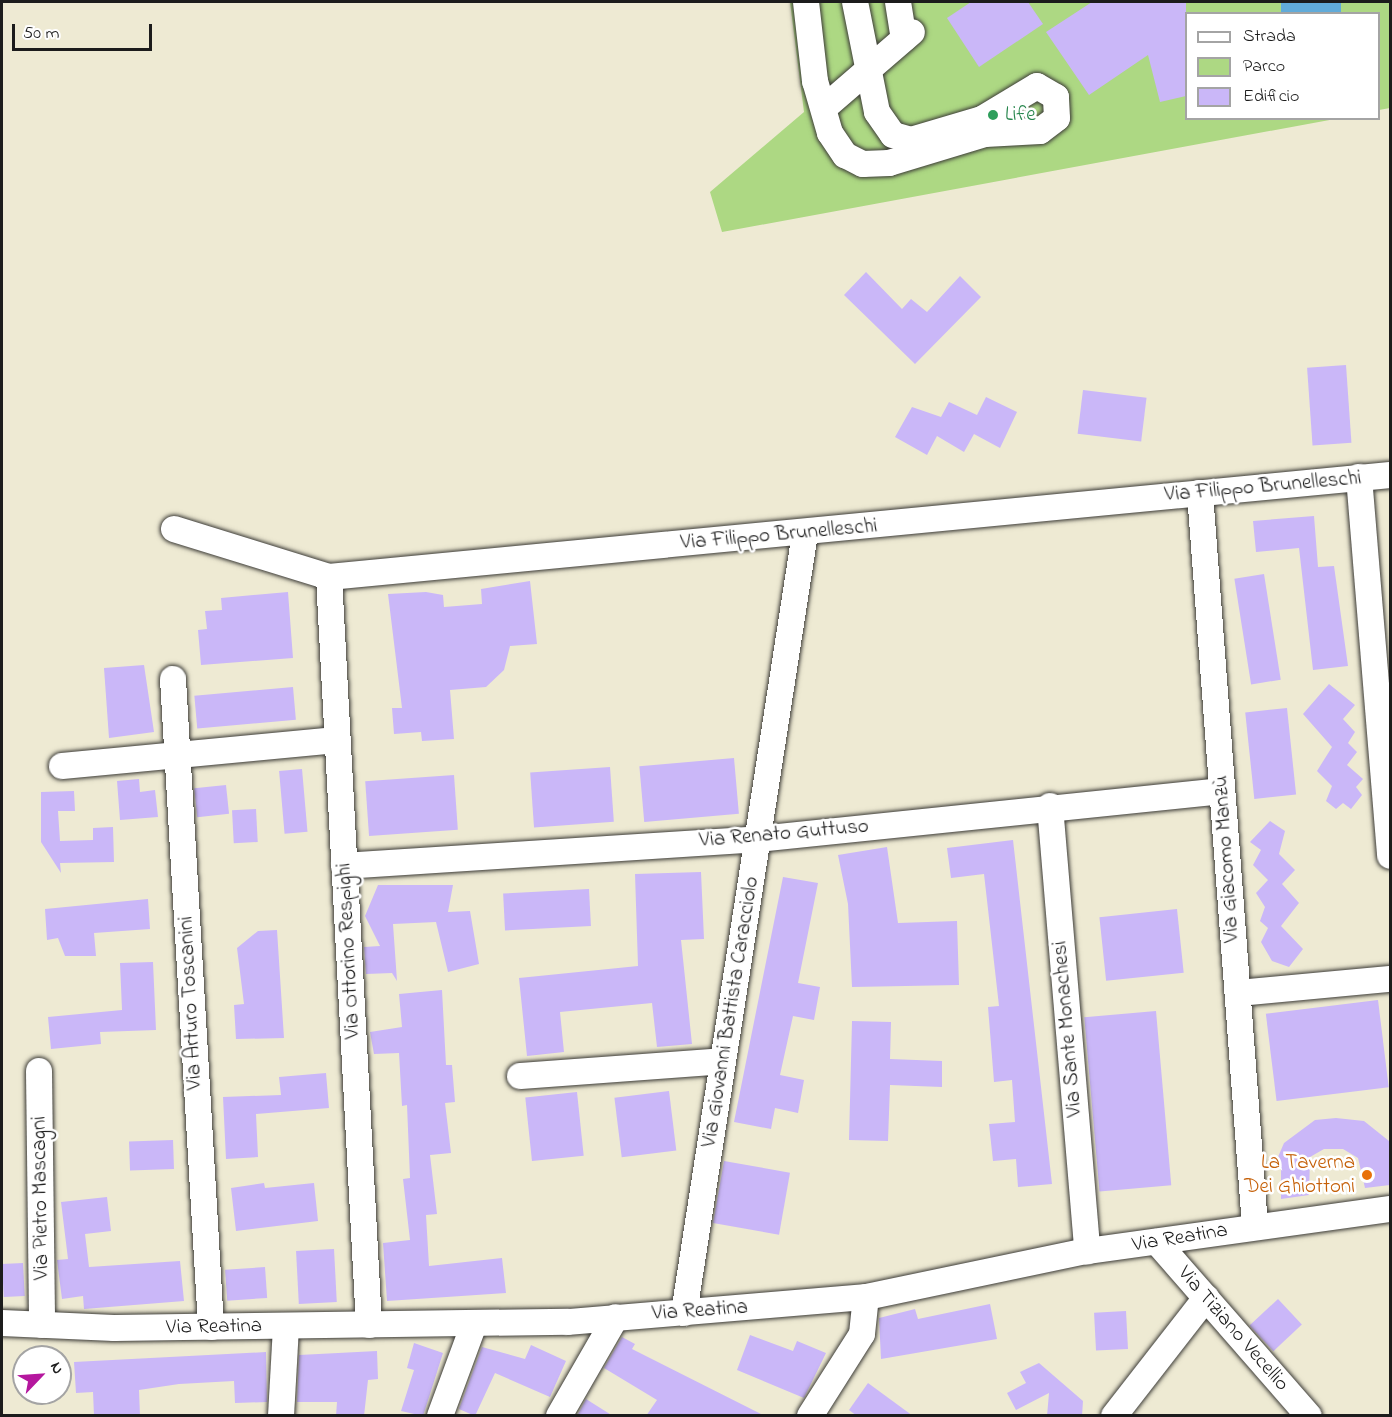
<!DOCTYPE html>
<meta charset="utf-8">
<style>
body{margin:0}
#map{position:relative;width:1392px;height:1417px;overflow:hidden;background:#eeead3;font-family:"Indie Flower",sans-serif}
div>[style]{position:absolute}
.green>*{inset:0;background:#add883}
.water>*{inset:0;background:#61abd9;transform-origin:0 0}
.building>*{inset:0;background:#cab7f8;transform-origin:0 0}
.roads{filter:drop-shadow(0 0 2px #3c3b37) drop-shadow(0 0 2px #3c3b37)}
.minor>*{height:26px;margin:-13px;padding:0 13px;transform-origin:13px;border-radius:13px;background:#fff}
.dots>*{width:16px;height:16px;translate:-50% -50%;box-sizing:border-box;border:3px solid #fff;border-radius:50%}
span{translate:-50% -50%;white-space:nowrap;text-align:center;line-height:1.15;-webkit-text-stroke:5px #fff;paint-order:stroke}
.leisure-label{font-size:21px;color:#27864d}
.left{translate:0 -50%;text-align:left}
.street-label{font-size:21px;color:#1c1c1c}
.food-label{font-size:21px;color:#c56008}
.right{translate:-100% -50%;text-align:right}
.frame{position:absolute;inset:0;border:3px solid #1c1c1c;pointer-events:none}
.legend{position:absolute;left:1185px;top:12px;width:195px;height:108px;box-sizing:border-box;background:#fff;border:2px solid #a4a4a4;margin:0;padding:8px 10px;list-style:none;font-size:18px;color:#1c1c1c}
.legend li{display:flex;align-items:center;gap:12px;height:30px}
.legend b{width:30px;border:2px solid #a4a4a4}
.north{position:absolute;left:12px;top:1345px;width:60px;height:60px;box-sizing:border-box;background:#fff;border:2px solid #a4a4a4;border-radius:50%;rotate:65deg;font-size:16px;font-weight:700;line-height:24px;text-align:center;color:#1c1c1c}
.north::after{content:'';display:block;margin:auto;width:21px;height:27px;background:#b5179e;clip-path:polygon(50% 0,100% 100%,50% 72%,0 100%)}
.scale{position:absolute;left:12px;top:24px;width:140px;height:27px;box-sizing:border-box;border:3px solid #1c1c1c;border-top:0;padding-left:8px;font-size:18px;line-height:21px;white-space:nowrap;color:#1c1c1c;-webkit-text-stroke:4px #fff;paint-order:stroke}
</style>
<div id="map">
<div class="green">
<div style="clip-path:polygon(790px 2px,1390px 2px,1390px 108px,1379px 110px,1378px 14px,1186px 14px,1186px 118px,1335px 119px,722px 232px,710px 192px,804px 112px)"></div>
</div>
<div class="water">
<div style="left:1281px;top:2px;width:60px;height:11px"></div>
</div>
<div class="building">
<div style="clip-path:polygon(971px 2px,1028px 2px,1043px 24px,979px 67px,947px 18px)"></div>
<div style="clip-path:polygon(1092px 2px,1186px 2px,1186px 96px,1160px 102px,1148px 55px,1089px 95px,1046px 32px)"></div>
<div style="clip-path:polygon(866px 272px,902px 309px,911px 299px,927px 312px,960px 276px,981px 297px,915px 364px,844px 295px)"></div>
<div style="left:1346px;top:365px;width:78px;height:39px;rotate:86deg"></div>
<div style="left:1083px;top:390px;width:64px;height:44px;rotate:7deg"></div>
<div style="clip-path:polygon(986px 397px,1017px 412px,1000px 448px,974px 434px,964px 452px,937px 436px,927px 455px,895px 437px,912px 407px,941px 417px,949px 402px,977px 415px)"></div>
<div style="clip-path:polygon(1314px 516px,1318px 567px,1334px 566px,1348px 666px,1313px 670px,1299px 548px,1256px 552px,1253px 521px)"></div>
<div style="left:1264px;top:574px;width:107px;height:30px;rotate:81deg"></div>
<div style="clip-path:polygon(530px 581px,537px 644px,510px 646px,504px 670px,486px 687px,450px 690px,454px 739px,422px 741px,421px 732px,394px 734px,392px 708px,402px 708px,388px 594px,426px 592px,443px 595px,444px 607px,482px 604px,481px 589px)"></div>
<div style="clip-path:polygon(288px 592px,293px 658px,201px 665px,198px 630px,207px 629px,205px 611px,222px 610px,221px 598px)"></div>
<div style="clip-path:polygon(144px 665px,154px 732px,109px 738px,104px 668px)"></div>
<div style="clip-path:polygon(1329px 684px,1355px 705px,1343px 719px,1355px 732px,1348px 743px,1357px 752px,1347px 765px,1363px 779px,1356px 787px,1362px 795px,1351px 809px,1343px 803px,1336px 809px,1326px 801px,1332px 786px,1317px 771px,1332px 747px,1303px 714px)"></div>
<div style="left:293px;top:687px;width:33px;height:99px;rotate:85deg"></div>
<div style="left:1287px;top:708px;width:87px;height:42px;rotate:84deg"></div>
<div style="left:734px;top:758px;width:56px;height:95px;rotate:85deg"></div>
<div style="left:610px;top:767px;width:55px;height:80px;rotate:86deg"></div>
<div style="left:302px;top:769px;width:63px;height:23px;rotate:85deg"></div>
<div style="left:454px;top:775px;width:55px;height:89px;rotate:86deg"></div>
<div style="clip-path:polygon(139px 779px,140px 792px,155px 790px,158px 817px,120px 820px,117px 781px)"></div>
<div style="left:226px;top:785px;width:29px;height:32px;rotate:84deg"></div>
<div style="clip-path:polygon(74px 791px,75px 811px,58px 811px,60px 841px,93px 840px,93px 828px,113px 827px,114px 862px,60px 863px,61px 873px,41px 842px,41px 792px)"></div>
<div style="left:256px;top:809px;width:33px;height:24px;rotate:87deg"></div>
<div style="clip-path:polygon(1270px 821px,1285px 831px,1279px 854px,1295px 870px,1282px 884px,1299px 903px,1281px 926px,1303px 949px,1289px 967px,1272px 961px,1261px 942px,1268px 928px,1260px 921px,1265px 907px,1256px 893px,1268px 880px,1253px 865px,1261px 850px,1250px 842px)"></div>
<div style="clip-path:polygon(1013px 840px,1052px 1184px,1018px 1187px,1016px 1159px,993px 1161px,989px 1124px,1015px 1122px,1012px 1080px,994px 1082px,988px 1007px,999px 1006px,984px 874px,951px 878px,947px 848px)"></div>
<div style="clip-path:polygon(887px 847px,898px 923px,957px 921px,959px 985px,852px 987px,848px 904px,838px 855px)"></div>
<div style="clip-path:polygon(701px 872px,704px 939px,681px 940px,692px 1044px,657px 1047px,652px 1003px,560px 1012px,564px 1052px,527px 1056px,519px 978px,638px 966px,635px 874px)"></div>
<div style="clip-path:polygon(783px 877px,818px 883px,798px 983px,820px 987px,814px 1020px,793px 1016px,780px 1075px,804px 1080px,798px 1113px,775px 1108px,771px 1129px,734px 1122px)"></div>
<div style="clip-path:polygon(378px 885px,453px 885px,448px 912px,470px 911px,479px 964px,448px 972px,436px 922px,393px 924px,397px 981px,392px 973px,366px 974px,364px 947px,380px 946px,365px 916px)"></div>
<div style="left:589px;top:889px;width:37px;height:86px;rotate:87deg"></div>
<div style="clip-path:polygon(148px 899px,150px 929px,94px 933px,96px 956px,65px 956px,58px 938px,47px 940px,45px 909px)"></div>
<div style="left:1177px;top:909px;width:64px;height:78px;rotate:84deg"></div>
<div style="clip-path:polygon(277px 930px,284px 1038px,236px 1039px,234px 1005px,244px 1004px,237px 948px,258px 931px)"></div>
<div style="clip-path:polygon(153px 962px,156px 1030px,100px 1032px,101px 1044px,51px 1049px,48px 1017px,122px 1010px,120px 963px)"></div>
<div style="clip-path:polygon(442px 990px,446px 1065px,452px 1065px,455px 1102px,445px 1103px,451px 1153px,430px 1155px,437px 1214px,426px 1215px,429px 1266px,502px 1258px,506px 1293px,387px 1301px,383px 1243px,410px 1240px,403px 1179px,410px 1178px,407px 1105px,402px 1106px,399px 1053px,374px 1054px,370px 1032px,402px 1027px,399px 994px)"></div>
<div style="left:1378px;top:1000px;width:88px;height:113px;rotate:83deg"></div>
<div style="left:1156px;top:1011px;width:175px;height:72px;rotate:85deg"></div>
<div style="clip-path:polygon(852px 1021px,891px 1022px,890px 1059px,942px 1061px,942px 1087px,890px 1085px,888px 1141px,849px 1140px)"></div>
<div style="clip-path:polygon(326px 1073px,329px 1108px,256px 1114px,258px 1157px,226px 1159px,223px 1097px,281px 1095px,279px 1077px)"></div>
<div style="left:669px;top:1091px;width:60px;height:55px;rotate:83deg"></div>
<div style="left:577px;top:1092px;width:64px;height:52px;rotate:84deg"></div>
<div style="clip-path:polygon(1336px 1118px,1364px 1121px,1389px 1141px,1390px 1185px,1365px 1188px,1358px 1158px,1343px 1149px,1324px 1149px,1310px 1157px,1309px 1195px,1281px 1199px,1281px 1168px,1275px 1164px,1284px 1143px,1315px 1120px)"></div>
<div style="left:173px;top:1140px;width:29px;height:44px;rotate:88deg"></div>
<div style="left:724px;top:1161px;width:67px;height:63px;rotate:10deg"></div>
<div style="clip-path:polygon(264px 1183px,265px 1188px,314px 1183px,318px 1221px,236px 1231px,231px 1188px)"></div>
<div style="clip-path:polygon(107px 1197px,111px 1231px,85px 1234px,89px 1267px,180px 1261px,184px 1301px,84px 1309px,83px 1296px,62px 1299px,57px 1260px,68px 1259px,61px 1202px)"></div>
<div style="left:334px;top:1249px;width:53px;height:38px;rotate:87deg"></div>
<div style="left:23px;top:1263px;width:33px;height:21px;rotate:87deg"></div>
<div style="left:265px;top:1267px;width:31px;height:40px;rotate:86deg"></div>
<div style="left:1278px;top:1299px;width:35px;height:39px;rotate:47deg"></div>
<div style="clip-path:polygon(990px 1304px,997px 1339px,881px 1359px,879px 1318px,915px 1309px,918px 1319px)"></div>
<div style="left:1126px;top:1311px;width:38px;height:32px;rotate:87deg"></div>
<div style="clip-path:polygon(750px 1335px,793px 1351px,797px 1341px,826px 1353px,804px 1398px,737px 1370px)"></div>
<div style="clip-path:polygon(622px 1337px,635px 1344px,632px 1349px,765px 1416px,646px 1416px,657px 1400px,604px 1368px)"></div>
<div style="clip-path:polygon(414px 1343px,443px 1353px,423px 1416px,401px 1411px,414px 1370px,407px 1368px)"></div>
<div style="clip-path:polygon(531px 1345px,566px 1361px,550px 1397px,495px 1373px,475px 1416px,459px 1409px,482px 1347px,525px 1359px)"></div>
<div style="clip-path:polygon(377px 1351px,378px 1379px,368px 1380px,364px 1416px,336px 1416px,337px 1402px,297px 1402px,299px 1355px)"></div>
<div style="clip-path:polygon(266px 1352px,267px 1402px,235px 1403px,234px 1381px,179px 1384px,139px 1390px,140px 1416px,94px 1416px,93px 1392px,76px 1393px,74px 1362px)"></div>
<div style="clip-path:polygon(1039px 1363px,1083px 1401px,1082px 1416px,1047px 1416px,1049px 1393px,1016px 1410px,1007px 1393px,1026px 1383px,1020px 1372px)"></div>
<div style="clip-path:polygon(868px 1383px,913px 1416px,857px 1416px,849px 1410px)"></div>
<div style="clip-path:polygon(586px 1399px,613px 1416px,577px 1416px)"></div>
</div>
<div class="roads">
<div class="minor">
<div style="left:806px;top:2px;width:80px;rotate:83.5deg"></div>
<div style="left:815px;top:81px;width:54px;rotate:73.9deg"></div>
<div style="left:830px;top:133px;width:27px;rotate:56deg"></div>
<div style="left:845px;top:155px;width:20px;rotate:27deg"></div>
<div style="left:863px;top:164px;width:26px;rotate:-2deg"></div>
<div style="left:889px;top:163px;width:100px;rotate:-16.8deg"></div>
<div style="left:985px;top:134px;width:55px;rotate:-3.1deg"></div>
<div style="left:1040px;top:131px;width:21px;rotate:-37deg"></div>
<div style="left:1057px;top:118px;width:21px;rotate:-93deg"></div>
<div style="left:1056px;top:97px;width:22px;rotate:-150deg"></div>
<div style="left:1037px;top:86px;width:64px;rotate:149deg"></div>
<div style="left:982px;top:119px;width:74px;rotate:163.5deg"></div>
<div style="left:911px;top:140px;width:19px;rotate:-164deg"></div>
<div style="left:893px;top:135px;width:28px;rotate:-125deg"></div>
<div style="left:877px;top:112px;width:112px;rotate:-101.3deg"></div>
<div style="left:898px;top:2px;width:37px;rotate:81deg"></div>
<div style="left:824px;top:108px;width:116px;rotate:-40.8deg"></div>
<div style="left:1359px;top:477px;width:380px;rotate:85.3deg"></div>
<div style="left:1200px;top:493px;width:735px;rotate:85.71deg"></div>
<div style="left:174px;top:529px;width:162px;rotate:17.2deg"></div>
<div style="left:329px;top:577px;width:1066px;rotate:-5.49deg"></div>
<div style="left:329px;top:577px;width:749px;rotate:86.94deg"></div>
<div style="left:173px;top:679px;width:649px;rotate:86.64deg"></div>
<div style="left:62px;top:766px;width:276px;rotate:-5.4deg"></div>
<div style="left:1050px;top:806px;width:447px;rotate:85.2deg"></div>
<div style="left:344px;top:866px;width:415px;rotate:-3.7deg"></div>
<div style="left:758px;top:839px;width:466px;rotate:-5.9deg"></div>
<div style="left:1238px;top:993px;width:153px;rotate:-5.3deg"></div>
<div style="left:39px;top:1071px;width:254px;rotate:89.3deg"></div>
<div style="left:520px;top:1076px;width:203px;rotate:-4.2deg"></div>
<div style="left:1157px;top:1242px;width:231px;rotate:48.9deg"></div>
<div style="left:684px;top:1313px;width:789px;rotate:-81.18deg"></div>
<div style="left:2px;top:1323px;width:112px;rotate:2.6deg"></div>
<div style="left:114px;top:1328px;width:454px;rotate:-0.8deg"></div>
<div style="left:568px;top:1322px;width:299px;rotate:-4.8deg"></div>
<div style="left:866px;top:1297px;width:226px;rotate:-11.8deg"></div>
<div style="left:1087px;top:1251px;width:306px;rotate:-7.9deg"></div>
<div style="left:281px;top:1416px;width:90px;rotate:-86.8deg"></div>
<div style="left:440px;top:1416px;width:98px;rotate:-69.7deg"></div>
<div style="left:559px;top:1416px;width:114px;rotate:-60.1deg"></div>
<div style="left:810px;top:1416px;width:97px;rotate:-57.6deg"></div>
<div style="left:862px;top:1334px;width:37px;rotate:-84deg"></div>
<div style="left:1114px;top:1416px;width:150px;rotate:-52.1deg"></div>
</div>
</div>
<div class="dots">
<div style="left:993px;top:115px;background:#2e9e5b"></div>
<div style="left:1367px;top:1175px;background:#e8710a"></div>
</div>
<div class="leisure-label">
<span class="left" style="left:1005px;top:115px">Life</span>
</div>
<div class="street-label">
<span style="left:1263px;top:487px;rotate:-5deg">Via Filippo Brunelleschi</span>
<span style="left:779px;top:535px;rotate:-5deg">Via Filippo Brunelleschi</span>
<span style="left:784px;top:834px;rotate:-5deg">Via Renato Guttuso</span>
<span style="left:1227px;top:859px;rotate:-94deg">Via Giacomo Manzù</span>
<span style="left:349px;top:951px;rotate:-93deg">Via Ottorino Respighi</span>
<span style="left:191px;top:1003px;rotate:-93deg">Via Arturo Toscanini</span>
<span style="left:731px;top:1012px;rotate:-81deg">Via Giovanni Battista Caracciolo</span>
<span style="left:1068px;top:1029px;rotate:-95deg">Via Sante Monachesi</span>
<span style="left:41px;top:1198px;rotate:-91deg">Via Pietro Mascagni</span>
<span style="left:1180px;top:1238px;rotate:-9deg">Via Reatina</span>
<span style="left:700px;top:1311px;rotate:-4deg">Via Reatina</span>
<span style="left:214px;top:1327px;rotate:-1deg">Via Reatina</span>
<span style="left:1233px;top:1329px;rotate:49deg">Via Tiziano Vecellio</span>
</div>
<div class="food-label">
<span class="right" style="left:1355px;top:1175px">La Taverna<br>Dei Ghiottoni</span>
</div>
<div class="frame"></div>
<ul class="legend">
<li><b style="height:8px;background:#fff"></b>Strada</li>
<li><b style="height:16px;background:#add883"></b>Parco</li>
<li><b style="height:16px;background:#cab7f8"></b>Edificio</li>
</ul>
<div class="north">N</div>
<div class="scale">50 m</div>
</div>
